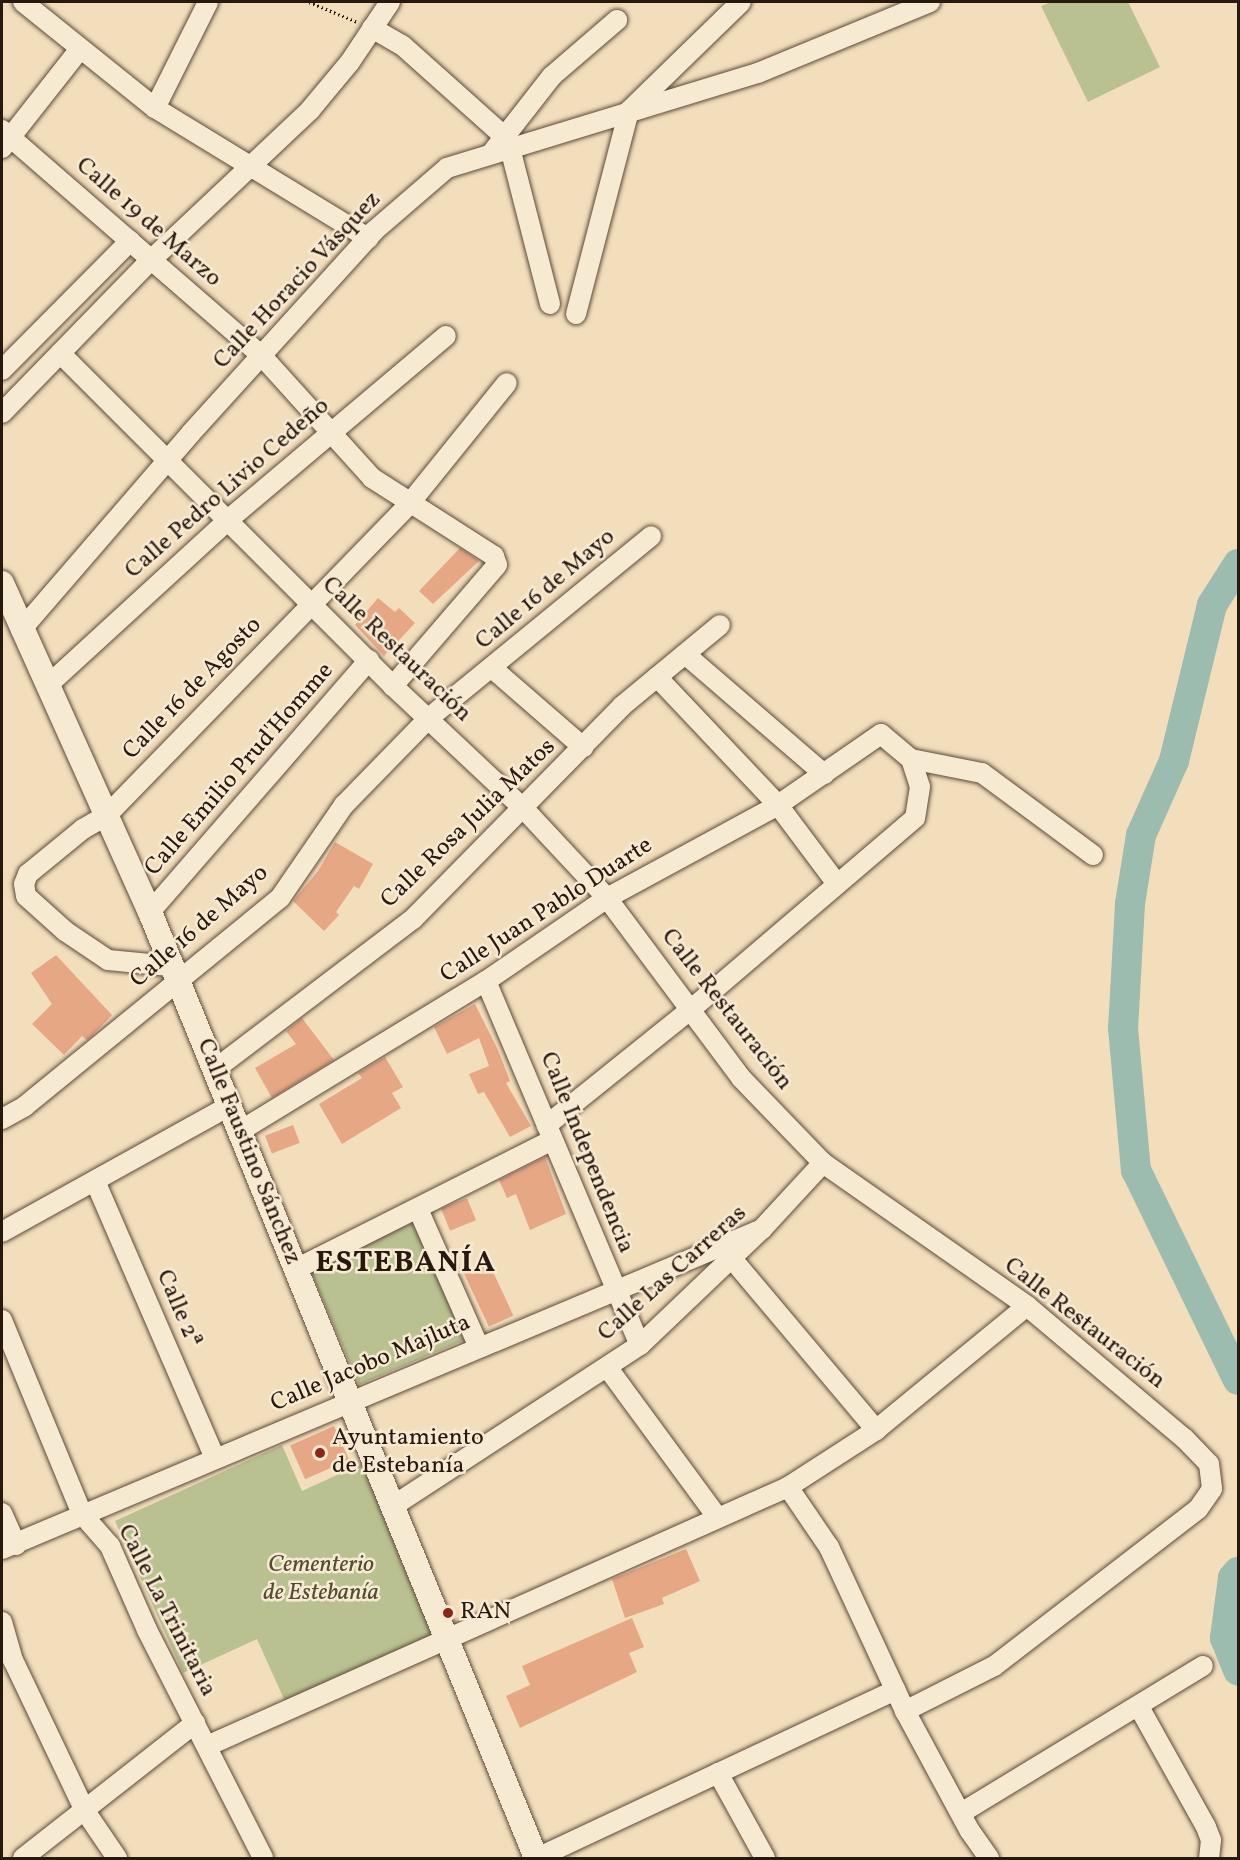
<!DOCTYPE html>
<meta charset="utf-8">
<style>
body{margin:0}
#map{position:relative;width:1240px;height:1860px;overflow:hidden;background:#f3debc;font-family:Vollkorn,serif}
div>[style]{position:absolute}
.green>*{inset:0;background:#bac191;transform-origin:0 0}
.river>*{height:30px;margin:-15px;padding:0 15px;transform-origin:15px;border-radius:15px;background:#9bbcae}
.building>*{inset:0;background:#e6a785;transform-origin:0 0}
.path>*{height:3px;margin-top:-1.5px;transform-origin:0;background:repeating-linear-gradient(90deg,#29180d 0 1.5px,transparent 0 4.5px)}
.roads{filter:drop-shadow(0 0 2px #5c4a39) drop-shadow(0 0 2px #5c4a39)}
.minor>*{height:20px;margin:-10px;padding:0 10px;transform-origin:10px;border-radius:10px;background:#f7ead3}
.tertiary>*{height:24px;margin:-12px;padding:0 12px;transform-origin:12px;border-radius:12px;background:#f7ead3}
.dots>*{width:16px;height:16px;translate:-50% -50%;box-sizing:border-box;border:3px solid #f7ead3;border-radius:50%}
span{translate:-50% -50%;white-space:nowrap;text-align:center;line-height:1.15;-webkit-text-stroke:5px #f7ead3;paint-order:stroke}
.street-label{font-size:24px;color:#29180d}
.poi-label{font-size:24px;color:#29180d}
.left{translate:0 -50%;text-align:left}
.park-label{font-size:24px;color:#544b35;font-style:italic}
.district-label{font-size:30px;color:#29180d;font-weight:700;letter-spacing:1.5px}
.frame{position:absolute;inset:0;border:3px solid #29180d;pointer-events:none}
</style>
<div id="map">
<div class="green">
<div style="clip-path:polygon(1051px 2px,1128px 2px,1160px 67px,1088px 102px,1041px 6px)"></div>
<div style="left:415px;top:1222px;width:128px;height:115px;rotate:67deg"></div>
<div style="clip-path:polygon(282px 1445px,302px 1491px,363px 1463px,441px 1636px,287px 1706px,257px 1639px,183px 1673px,115px 1521px)"></div>
</div>
<div class="river">
<div style="left:1238px;top:564px;width:49px;rotate:122.4deg"></div>
<div style="left:1212px;top:605px;width:161px;rotate:103.7deg"></div>
<div style="left:1174px;top:761px;width:81px;rotate:114deg"></div>
<div style="left:1141px;top:835px;width:70px;rotate:99.1deg"></div>
<div style="left:1130px;top:904px;width:124px;rotate:93.2deg"></div>
<div style="left:1123px;top:1028px;width:143px;rotate:84.8deg"></div>
<div style="left:1136px;top:1170px;width:233px;rotate:64.1deg"></div>
<div style="left:1238px;top:1572px;width:8px;rotate:130deg"></div>
<div style="left:1233px;top:1578px;width:61px;rotate:97.6deg"></div>
<div style="left:1225px;top:1638px;width:35px;rotate:68deg"></div>
</div>
<div class="building">
<div style="clip-path:polygon(460px 548px,479px 561px,433px 604px,419px 591px)"></div>
<div style="clip-path:polygon(378px 598px,395px 612px,399px 608px,415px 623px,384px 656px,355px 625px)"></div>
<div style="clip-path:polygon(335px 842px,373px 864px,359px 889px,354px 886px,336px 912px,339px 915px,324px 931px,293px 901px,318px 871px)"></div>
<div style="clip-path:polygon(56px 955px,112px 1015px,91px 1037px,87px 1040px,82px 1036px,64px 1055px,32px 1024px,52px 1004px,31px 973px)"></div>
<div style="clip-path:polygon(475px 1004px,498px 1050px,510px 1081px,506px 1083px,531px 1126px,510px 1137px,484px 1092px,478px 1094px,469px 1074px,489px 1066px,479px 1038px,447px 1054px,434px 1027px)"></div>
<div style="clip-path:polygon(302px 1018px,334px 1060px,272px 1098px,255px 1068px,296px 1044px,286px 1031px)"></div>
<div style="clip-path:polygon(385px 1057px,403px 1087px,392px 1093px,401px 1108px,342px 1144px,319px 1104px,362px 1078px,358px 1073px)"></div>
<div style="left:293px;top:1125px;width:19px;height:30px;rotate:69deg"></div>
<div style="clip-path:polygon(545px 1157px,566px 1214px,530px 1230px,516px 1194px,507px 1198px,499px 1180px)"></div>
<div style="left:467px;top:1198px;width:24px;height:28px;rotate:68deg"></div>
<div style="left:488px;top:1261px;width:60px;height:27px;rotate:65deg"></div>
<div style="left:334px;top:1426px;width:37px;height:48px;rotate:66deg"></div>
<div style="clip-path:polygon(686px 1549px,700px 1581px,662px 1598px,664px 1604px,625px 1618px,612px 1579px)"></div>
<div style="clip-path:polygon(632px 1618px,644px 1647px,629px 1653px,637px 1672px,520px 1728px,506px 1696px,530px 1685px,522px 1666px)"></div>
</div>
<div class="path">
<div style="left:309px;top:2px;width:52px;rotate:22.6deg"></div>
</div>
<div class="roads">
<div class="minor">
<div style="left:23px;top:2px;width:169px;rotate:38.8deg"></div>
<div style="left:155px;top:108px;width:250px;rotate:31.4deg"></div>
<div style="left:372px;top:28px;width:34px;rotate:30deg"></div>
<div style="left:402px;top:45px;width:138px;rotate:41.8deg"></div>
<div style="left:155px;top:108px;width:119px;rotate:-63.4deg"></div>
<div style="left:2px;top:130px;width:343px;rotate:41deg"></div>
<div style="left:261px;top:355px;width:166px;rotate:47.9deg"></div>
<div style="left:372px;top:478px;width:145px;rotate:32.6deg"></div>
<div style="left:494px;top:556px;width:9px;rotate:72deg"></div>
<div style="left:497px;top:565px;width:160px;rotate:130.7deg"></div>
<div style="left:2px;top:148px;width:126px;rotate:-51.8deg"></div>
<div style="left:510px;top:148px;width:161px;rotate:75.6deg"></div>
<div style="left:491px;top:154px;width:99px;rotate:-52deg"></div>
<div style="left:552px;top:76px;width:86px;rotate:-40.7deg"></div>
<div style="left:576px;top:314px;width:210px;rotate:-75.4deg"></div>
<div style="left:629px;top:111px;width:156px;rotate:-44.2deg"></div>
<div style="left:60px;top:353px;width:471px;rotate:45deg"></div>
<div style="left:393px;top:686px;width:180px;rotate:43.2deg"></div>
<div style="left:524px;top:809px;width:122px;rotate:47deg"></div>
<div style="left:607px;top:898px;width:224px;rotate:53.3deg"></div>
<div style="left:741px;top:1078px;width:118px;rotate:46deg"></div>
<div style="left:823px;top:1163px;width:249px;rotate:35deg"></div>
<div style="left:1027px;top:1306px;width:205px;rotate:40.1deg"></div>
<div style="left:1184px;top:1438px;width:36px;rotate:46deg"></div>
<div style="left:1209px;top:1464px;width:25px;rotate:83deg"></div>
<div style="left:1212px;top:1489px;width:24px;rotate:125deg"></div>
<div style="left:1198px;top:1509px;width:257px;rotate:142.4deg"></div>
<div style="left:994px;top:1666px;width:100px;rotate:153.2deg"></div>
<div style="left:2px;top:370px;width:182px;rotate:-45.2deg"></div>
<div style="left:2px;top:413px;width:214px;rotate:-45.8deg"></div>
<div style="left:151px;top:260px;width:219px;rotate:-43.3deg"></div>
<div style="left:310px;top:110px;width:62px;rotate:-50.2deg"></div>
<div style="left:350px;top:62px;width:72px;rotate:-56.3deg"></div>
<div style="left:21px;top:630px;width:260px;rotate:-49.2deg"></div>
<div style="left:191px;top:433px;width:273px;rotate:-47.8deg"></div>
<div style="left:374px;top:231px;width:96px;rotate:-40.8deg"></div>
<div style="left:447px;top:168px;width:325px;rotate:-17deg"></div>
<div style="left:758px;top:73px;width:186px;rotate:-22.4deg"></div>
<div style="left:685px;top:654px;width:184px;rotate:40.8deg"></div>
<div style="left:492px;top:668px;width:121px;rotate:41deg"></div>
<div style="left:657px;top:677px;width:176px;rotate:46.6deg"></div>
<div style="left:778px;top:805px;width:99px;rotate:53.2deg"></div>
<div style="left:47px;top:686px;width:246px;rotate:-42.5deg"></div>
<div style="left:228px;top:520px;width:285px;rotate:-40.2deg"></div>
<div style="left:911px;top:759px;width:72px;rotate:11.2deg"></div>
<div style="left:982px;top:773px;width:138px;rotate:36.5deg"></div>
<div style="left:150px;top:912px;width:334px;rotate:-49deg"></div>
<div style="left:170px;top:966px;width:62px;rotate:-174.5deg"></div>
<div style="left:108px;top:960px;width:52px;rotate:-146deg"></div>
<div style="left:65px;top:931px;width:52px;rotate:-138.1deg"></div>
<div style="left:26px;top:896px;width:12px;rotate:-99deg"></div>
<div style="left:24px;top:884px;width:11px;rotate:-68deg"></div>
<div style="left:28px;top:874px;width:71px;rotate:-39.3deg"></div>
<div style="left:83px;top:829px;width:28px;rotate:-30deg"></div>
<div style="left:107px;top:815px;width:435px;rotate:-45.8deg"></div>
<div style="left:410px;top:503px;width:154px;rotate:-51.1deg"></div>
<div style="left:486px;top:981px;width:395px;rotate:67.1deg"></div>
<div style="left:214px;top:1070px;width:250px;rotate:-37.2deg"></div>
<div style="left:413px;top:919px;width:298px;rotate:-45.5deg"></div>
<div style="left:622px;top:706px;width:127px;rotate:-39.6deg"></div>
<div style="left:2px;top:1119px;width:26px;rotate:-29deg"></div>
<div style="left:25px;top:1106px;width:329px;rotate:-39.2deg"></div>
<div style="left:280px;top:898px;width:113px;rotate:-55.5deg"></div>
<div style="left:344px;top:805px;width:122px;rotate:-45.7deg"></div>
<div style="left:429px;top:718px;width:287px;rotate:-39.3deg"></div>
<div style="left:240px;top:1131px;width:288px;rotate:-31.4deg"></div>
<div style="left:486px;top:981px;width:147px;rotate:-34.4deg"></div>
<div style="left:607px;top:898px;width:195px;rotate:-28.5deg"></div>
<div style="left:778px;top:805px;width:125px;rotate:-34.6deg"></div>
<div style="left:881px;top:734px;width:39px;rotate:40deg"></div>
<div style="left:911px;top:759px;width:29px;rotate:72deg"></div>
<div style="left:920px;top:787px;width:31px;rotate:99deg"></div>
<div style="left:915px;top:818px;width:296px;rotate:139.5deg"></div>
<div style="left:690px;top:1010px;width:184px;rotate:141.2deg"></div>
<div style="left:95px;top:1181px;width:302px;rotate:66.6deg"></div>
<div style="left:418px;top:1209px;width:151px;rotate:66.2deg"></div>
<div style="left:2px;top:1232px;width:260px;rotate:-29deg"></div>
<div style="left:723px;top:1248px;width:238px;rotate:49.9deg"></div>
<div style="left:296px;top:1269px;width:287px;rotate:-26.7deg"></div>
<div style="left:2px;top:1320px;width:210px;rotate:67.6deg"></div>
<div style="left:82px;top:1514px;width:43px;rotate:48.8deg"></div>
<div style="left:110px;top:1546px;width:92px;rotate:66.2deg"></div>
<div style="left:147px;top:1630px;width:256px;rotate:63deg"></div>
<div style="left:607px;top:1367px;width:187px;rotate:53.7deg"></div>
<div style="left:788px;top:1487px;width:73px;rotate:55.7deg"></div>
<div style="left:829px;top:1547px;width:181px;rotate:65.1deg"></div>
<div style="left:905px;top:1711px;width:136px;rotate:61.6deg"></div>
<div style="left:970px;top:1831px;width:33px;rotate:55deg"></div>
<div style="left:393px;top:1506px;width:295px;rotate:-33.1deg"></div>
<div style="left:640px;top:1345px;width:168px;rotate:-43.6deg"></div>
<div style="left:762px;top:1229px;width:90px;rotate:-47.3deg"></div>
<div style="left:2px;top:1513px;width:35px;rotate:66deg"></div>
<div style="left:2px;top:1549px;width:825px;rotate:-22.83deg"></div>
<div style="left:2px;top:1622px;width:40px;rotate:74deg"></div>
<div style="left:13px;top:1660px;width:167px;rotate:64.5deg"></div>
<div style="left:85px;top:1811px;width:57px;rotate:55.8deg"></div>
<div style="left:1139px;top:1707px;width:137px;rotate:60.8deg"></div>
<div style="left:1206px;top:1827px;width:14px;rotate:69deg"></div>
<div style="left:1211px;top:1840px;width:18px;rotate:96deg"></div>
<div style="left:207px;top:1746px;width:636px;rotate:-24.03deg"></div>
<div style="left:788px;top:1487px;width:105px;rotate:-32.9deg"></div>
<div style="left:876px;top:1430px;width:195px;rotate:-39.4deg"></div>
<div style="left:718px;top:1773px;width:97px;rotate:61.1deg"></div>
<div style="left:961px;top:1813px;width:283px;rotate:-31.3deg"></div>
<div style="left:23px;top:1858px;width:219px;rotate:-38.1deg"></div>
<div style="left:537px;top:1858px;width:396px;rotate:-25.1deg"></div>
</div>
<div class="tertiary">
<div style="left:2px;top:583px;width:361px;rotate:65.8deg"></div>
<div style="left:150px;top:912px;width:1022px;rotate:67.8deg"></div>
</div>
</div>
<div class="dots">
<div style="left:320px;top:1453px;background:#8f2418"></div>
<div style="left:448px;top:1613px;background:#8f2418"></div>
</div>
<div class="street-label">
<span style="left:148px;top:223px;rotate:41deg">Calle 19 de Marzo</span>
<span style="left:298px;top:281px;rotate:-47deg">Calle Horacio Vásquez</span>
<span style="left:228px;top:489px;rotate:-41deg">Calle Pedro Livio Cedeño</span>
<span style="left:546px;top:590px;rotate:-40deg">Calle 16 de Mayo</span>
<span style="left:396px;top:650px;rotate:44deg">Calle Restauración</span>
<span style="left:193px;top:689px;rotate:-46deg">Calle 16 de Agosto</span>
<span style="left:240px;top:770px;rotate:-49deg">Calle Emilio Prud'Homme</span>
<span style="left:469px;top:824px;rotate:-44deg">Calle Rosa Julia Matos</span>
<span style="left:547px;top:911px;rotate:-33deg">Calle Juan Pablo Duarte</span>
<span style="left:200px;top:927px;rotate:-41deg">Calle 16 de Mayo</span>
<span style="left:726px;top:1010px;rotate:52deg">Calle Restauración</span>
<span style="left:248px;top:1152px;rotate:68deg">Calle Faustino Sánchez</span>
<span style="left:586px;top:1153px;rotate:68deg">Calle Independencia</span>
<span style="left:673px;top:1274px;rotate:-42deg">Calle Las Carreras</span>
<span style="left:178px;top:1309px;rotate:67deg">Calle 2ª</span>
<span style="left:1084px;top:1324px;rotate:38deg">Calle Restauración</span>
<span style="left:371px;top:1364px;rotate:-23deg">Calle Jacobo Majluta</span>
<span style="left:166px;top:1611px;rotate:63deg">Calle La Trinitaria</span>
</div>
<div class="poi-label">
<span class="left" style="left:332px;top:1453px">Ayuntamiento<br>de Estebanía</span>
<span class="left" style="left:460px;top:1613px">RAN</span>
</div>
<div class="park-label">
<span style="left:321px;top:1580px">Cementerio<br>de Estebanía</span>
</div>
<div class="district-label">
<span style="left:406px;top:1263px">ESTEBANÍA</span>
</div>
<div class="frame"></div>
</div>
